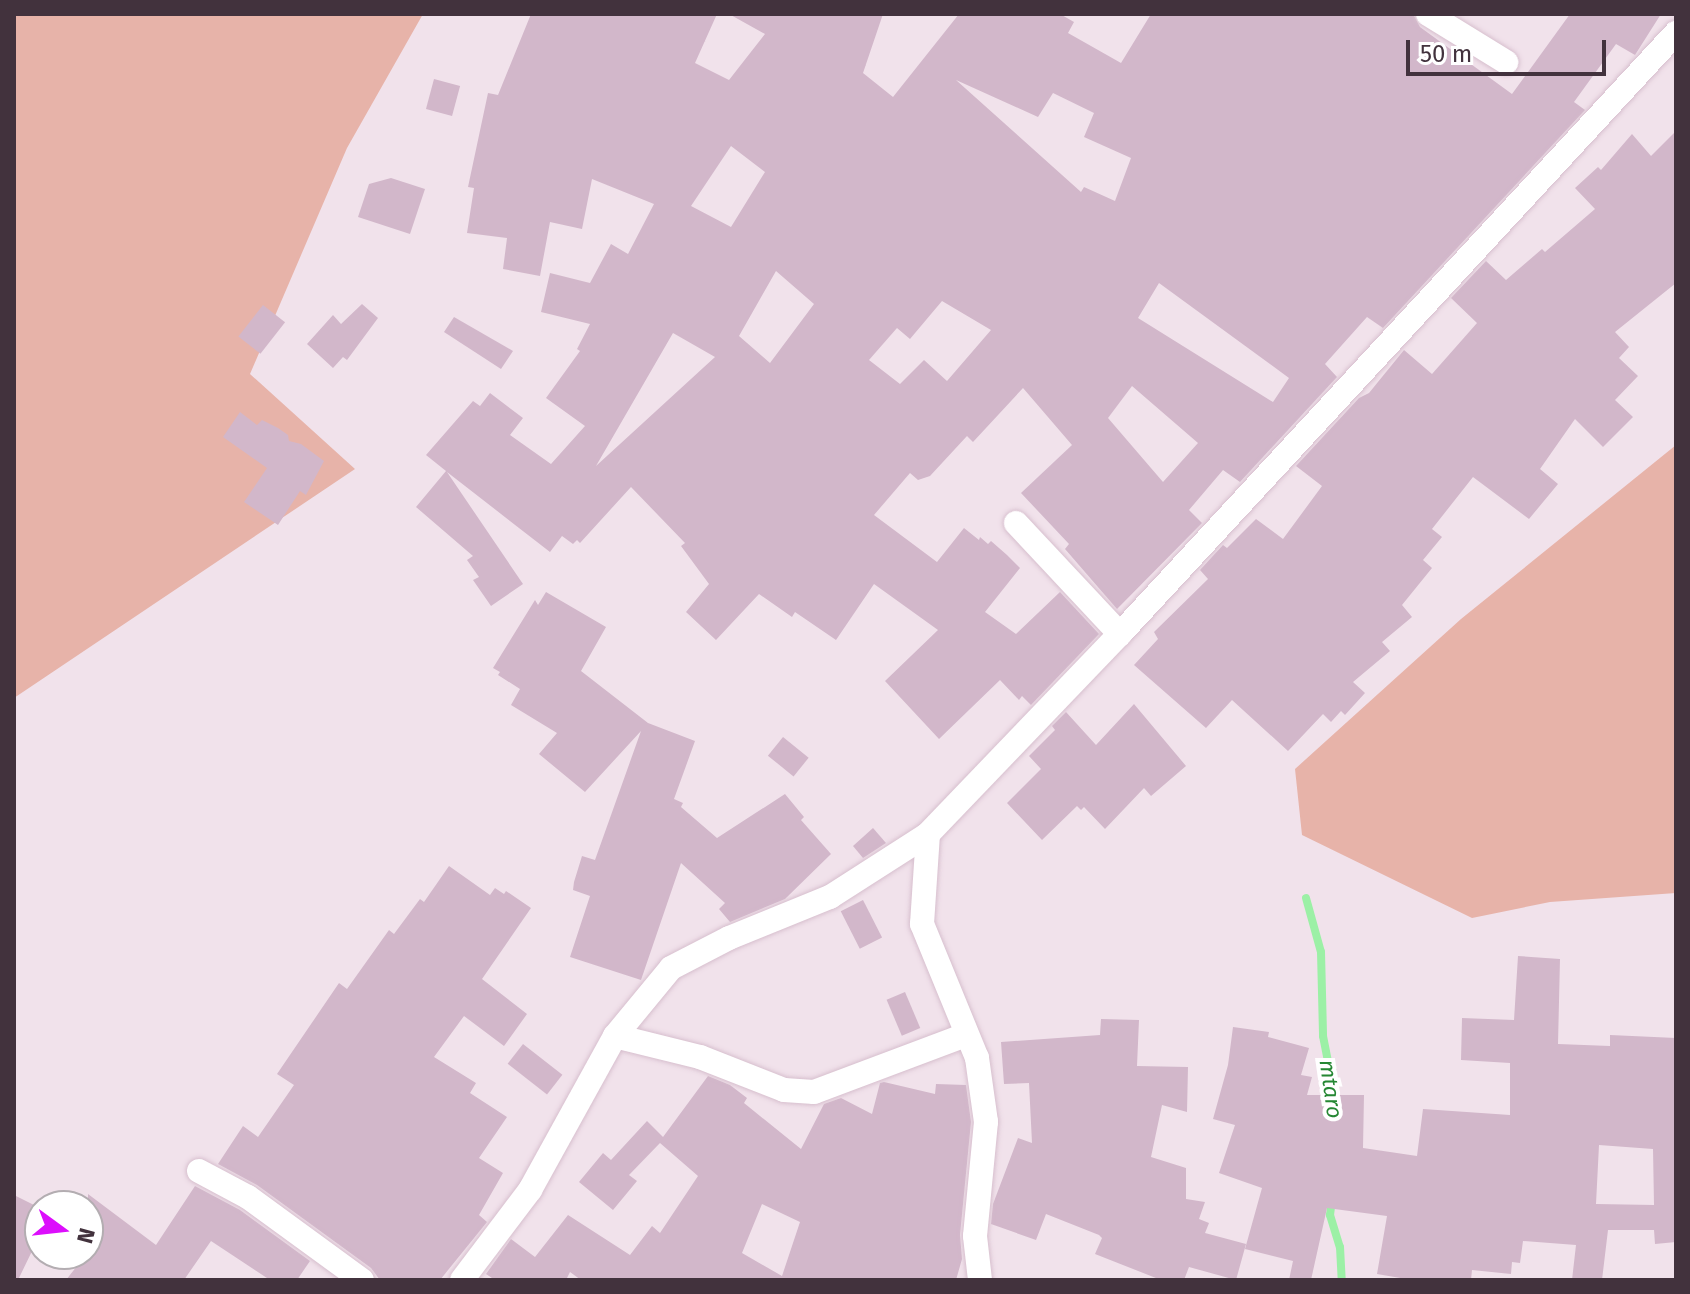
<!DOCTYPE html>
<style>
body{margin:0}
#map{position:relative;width:1690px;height:1294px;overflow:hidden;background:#f1e2eb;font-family:"Fira Sans",sans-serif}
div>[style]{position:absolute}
.green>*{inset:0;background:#e7b3a9}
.stream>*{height:8px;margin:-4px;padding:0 4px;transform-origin:4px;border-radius:4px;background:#9cf0a6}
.building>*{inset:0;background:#d2b7ca;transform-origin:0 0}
.roads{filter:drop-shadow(0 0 2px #d7bfce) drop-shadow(0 0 2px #d7bfce)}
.minor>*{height:24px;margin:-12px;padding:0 12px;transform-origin:12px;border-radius:12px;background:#fff}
span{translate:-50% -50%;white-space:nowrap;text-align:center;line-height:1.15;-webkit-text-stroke:8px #fff;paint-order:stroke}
.water-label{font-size:22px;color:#258733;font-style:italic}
.frame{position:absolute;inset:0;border:16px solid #42323d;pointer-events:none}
.north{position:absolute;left:24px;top:1190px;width:80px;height:80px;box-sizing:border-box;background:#fff;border:2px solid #b3adb1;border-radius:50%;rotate:105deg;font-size:22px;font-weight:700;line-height:32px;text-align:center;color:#42323d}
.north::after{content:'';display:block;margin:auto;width:28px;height:36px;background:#dc0efc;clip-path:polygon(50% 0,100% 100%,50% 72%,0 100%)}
.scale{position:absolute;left:1406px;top:40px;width:200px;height:36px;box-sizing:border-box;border:4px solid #42323d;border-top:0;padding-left:10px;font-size:24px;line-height:28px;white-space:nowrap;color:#42323d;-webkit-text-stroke:6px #fff;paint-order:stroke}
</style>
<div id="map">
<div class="green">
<div style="clip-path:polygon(14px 14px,423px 14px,347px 148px,250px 374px,355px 469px,14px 698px)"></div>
<div style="clip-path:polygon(1676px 445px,1676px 893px,1550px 902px,1472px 918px,1302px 835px,1295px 769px,1461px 619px)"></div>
</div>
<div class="stream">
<div style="left:1306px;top:898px;width:56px;rotate:74.5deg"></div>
<div style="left:1321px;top:952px;width:84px;rotate:88.6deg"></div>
<div style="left:1323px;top:1036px;width:67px;rotate:78.9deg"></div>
<div style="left:1332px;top:1199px;width:16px;rotate:97deg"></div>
<div style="left:1330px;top:1215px;width:34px;rotate:73deg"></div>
<div style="left:1340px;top:1247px;width:33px;rotate:87deg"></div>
</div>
<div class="building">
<div style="clip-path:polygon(evenodd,531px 14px,717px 14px,695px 63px,729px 80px,765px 34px,729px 14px,883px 14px,863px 73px,893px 97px,959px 14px,1060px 14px,1074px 22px,1068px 33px,1121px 63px,1151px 14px,1413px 14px,1420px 27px,1512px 94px,1570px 14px,1661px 14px,1635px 55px,1616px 44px,1574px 102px,1585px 110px,1383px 328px,1367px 317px,1325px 364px,1337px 377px,1240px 482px,1223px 470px,1189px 510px,1202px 523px,1117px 609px,1065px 549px,1069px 544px,1021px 493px,1072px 445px,1023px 388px,973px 442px,967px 436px,930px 476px,918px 480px,910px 473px,874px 515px,937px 562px,964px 528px,979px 540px,980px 537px,988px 544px,991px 541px,1007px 555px,1020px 568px,985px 612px,1016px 634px,1060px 592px,1099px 634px,1031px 705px,1022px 696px,1019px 700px,1000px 680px,939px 739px,885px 681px,938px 630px,874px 584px,836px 640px,795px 612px,792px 617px,759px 594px,716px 640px,686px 612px,709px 584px,681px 546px,685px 543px,631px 487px,580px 543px,577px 540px,573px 544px,562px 536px,550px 552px,447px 472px,523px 584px,491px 606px,473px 580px,479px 577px,467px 560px,473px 556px,416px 507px,446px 471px,426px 455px,473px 401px,480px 406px,490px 393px,523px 418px,510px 435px,551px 464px,585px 426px,546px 398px,580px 351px,577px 349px,590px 324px,541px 312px,550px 273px,590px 283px,611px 244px,628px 254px,654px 204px,592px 179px,582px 229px,550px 222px,540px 276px,503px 269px,507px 238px,467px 233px,474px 188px,468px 187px,488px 93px,498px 95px,531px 14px,956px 80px,1038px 117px,1053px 93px,1094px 113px,1084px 137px,1131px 158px,1115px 201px,1084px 187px,1081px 192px,956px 80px,531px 14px,731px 146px,765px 172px,731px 227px,691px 206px,731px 146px,531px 14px,776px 271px,814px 304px,770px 363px,739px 336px,776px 271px,531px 14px,1159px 283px,1289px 378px,1273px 402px,1138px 318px,1159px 283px,531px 14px,942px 301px,991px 330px,947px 381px,924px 360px,900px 384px,869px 360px,897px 328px,910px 339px,942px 301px,531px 14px,673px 333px,715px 357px,596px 466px,673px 333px,531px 14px,1132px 386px,1198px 443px,1163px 482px,1108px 418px,1132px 386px)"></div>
<div style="left:434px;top:79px;width:27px;height:31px;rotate:15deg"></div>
<div style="clip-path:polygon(1676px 131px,1676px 283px,1615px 332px,1629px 347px,1619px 358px,1638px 376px,1615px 400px,1633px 417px,1603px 447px,1575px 419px,1540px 469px,1558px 484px,1529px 519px,1473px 477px,1432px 529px,1442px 537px,1423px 560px,1432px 568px,1402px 605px,1412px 617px,1382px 642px,1390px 651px,1353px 682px,1365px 693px,1345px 715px,1341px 711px,1331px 722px,1323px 714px,1288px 751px,1232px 700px,1206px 728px,1134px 665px,1158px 639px,1154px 632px,1208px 579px,1200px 570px,1223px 545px,1227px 548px,1256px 519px,1283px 539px,1322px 486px,1296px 466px,1359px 398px,1369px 393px,1404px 350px,1432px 374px,1477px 323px,1451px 298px,1486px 261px,1506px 280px,1542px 249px,1545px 252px,1595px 209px,1575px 188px,1598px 167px,1601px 170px,1632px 134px,1651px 156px)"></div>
<div style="clip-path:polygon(391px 178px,425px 189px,410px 234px,358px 217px,369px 184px)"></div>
<div style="clip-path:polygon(362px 304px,378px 318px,347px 360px,343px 357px,333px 368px,307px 344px,333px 315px,341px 324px)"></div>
<div style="left:263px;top:305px;width:28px;height:40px;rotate:38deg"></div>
<div style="clip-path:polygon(454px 317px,513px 351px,501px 369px,444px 332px)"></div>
<div style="clip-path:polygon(240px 412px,257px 425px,262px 420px,278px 428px,288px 435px,289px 441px,301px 444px,324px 461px,306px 495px,300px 491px,278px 525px,244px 502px,267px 468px,223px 437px)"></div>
<div style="clip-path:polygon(546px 592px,606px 627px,581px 671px,648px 723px,695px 741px,674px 799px,683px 803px,681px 807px,717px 838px,785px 794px,804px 817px,801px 820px,831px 854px,785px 899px,730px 922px,719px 909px,725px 903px,681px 863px,641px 980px,570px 957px,590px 896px,573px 890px,574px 882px,582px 856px,595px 860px,641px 731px,585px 792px,539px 754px,557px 733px,511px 705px,520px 689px,498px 675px,500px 672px,493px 668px,535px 600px,538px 605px)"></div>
<div style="clip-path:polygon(1134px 704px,1186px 766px,1151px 796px,1144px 788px,1105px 829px,1084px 807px,1081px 810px,1077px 806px,1042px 840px,1007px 803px,1041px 769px,1029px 756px,1055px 730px,1052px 726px,1066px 712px,1096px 745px)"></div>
<div style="left:783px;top:737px;width:33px;height:24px;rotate:39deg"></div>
<div style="clip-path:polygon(873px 828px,886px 843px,863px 858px,853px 846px)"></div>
<div style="clip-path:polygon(449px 866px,490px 895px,495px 888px,504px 894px,506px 891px,531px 908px,482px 979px,527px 1014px,504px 1046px,464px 1016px,434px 1057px,476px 1083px,470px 1093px,507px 1117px,479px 1158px,503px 1173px,479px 1215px,487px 1222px,440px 1280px,380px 1280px,371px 1268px,257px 1185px,218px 1164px,243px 1126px,258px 1137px,294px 1085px,277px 1074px,339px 983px,347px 989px,389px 930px,394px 934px,420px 899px,424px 902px)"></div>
<div style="left:863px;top:900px;width:42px;height:25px;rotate:63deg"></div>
<div style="clip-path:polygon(evenodd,1518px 956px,1560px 959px,1558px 1044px,1610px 1046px,1610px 1035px,1676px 1038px,1676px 1242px,1655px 1244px,1654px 1230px,1608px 1230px,1602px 1280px,1572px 1280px,1576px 1245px,1523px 1241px,1520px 1263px,1512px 1262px,1511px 1274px,1472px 1270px,1471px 1280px,1412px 1280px,1377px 1274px,1387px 1216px,1327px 1208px,1311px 1280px,1289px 1280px,1293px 1261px,1245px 1249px,1262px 1188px,1219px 1173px,1235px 1125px,1213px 1119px,1228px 1065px,1233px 1027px,1269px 1032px,1268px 1037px,1309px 1048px,1301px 1075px,1312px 1077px,1307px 1095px,1364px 1095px,1363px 1148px,1417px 1156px,1423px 1109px,1510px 1115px,1510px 1063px,1461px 1060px,1462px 1018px,1514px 1020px,1518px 956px,1599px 1145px,1653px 1149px,1654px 1205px,1596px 1204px,1599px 1145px)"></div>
<div style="left:905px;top:992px;width:39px;height:20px;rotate:67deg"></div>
<div style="clip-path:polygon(1101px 1019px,1139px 1020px,1137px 1066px,1188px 1067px,1187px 1112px,1162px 1105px,1151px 1157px,1186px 1168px,1186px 1199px,1205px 1202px,1199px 1219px,1209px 1223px,1205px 1233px,1246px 1244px,1236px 1280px,1189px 1267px,1184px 1280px,1161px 1280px,1095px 1254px,1102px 1238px,1099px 1235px,1046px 1214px,1036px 1240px,991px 1224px,993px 1204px,1018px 1138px,1032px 1143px,1029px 1083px,1004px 1084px,1001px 1042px,1100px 1035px)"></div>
<div style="left:523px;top:1044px;width:50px;height:25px;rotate:38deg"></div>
<div style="clip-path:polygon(evenodd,708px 1076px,730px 1085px,747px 1098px,744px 1103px,801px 1149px,824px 1104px,841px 1098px,872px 1114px,880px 1083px,884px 1082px,935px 1094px,936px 1084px,966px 1085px,971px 1122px,960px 1235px,962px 1259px,956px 1280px,581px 1280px,570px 1272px,566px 1280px,495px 1280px,486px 1274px,511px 1239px,535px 1257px,568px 1215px,630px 1255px,652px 1226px,660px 1233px,698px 1176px,660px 1143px,629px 1175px,637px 1181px,613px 1210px,579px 1182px,603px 1153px,611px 1160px,647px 1121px,663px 1137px,708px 1076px,762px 1204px,800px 1222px,782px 1276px,742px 1253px,762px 1204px)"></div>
<div style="clip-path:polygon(195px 1186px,240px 1210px,310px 1261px,297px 1280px,270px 1280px,211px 1241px,184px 1280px,66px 1280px,77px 1266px,63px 1254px,88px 1254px,88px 1194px,156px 1245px)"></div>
<div style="clip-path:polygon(14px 1195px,40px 1208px,40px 1250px,34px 1247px,18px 1280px,14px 1280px)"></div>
</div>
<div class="roads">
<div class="minor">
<div style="left:1428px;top:14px;width:92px;rotate:31.6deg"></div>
<div style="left:1016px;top:523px;width:152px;rotate:46.9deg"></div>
<div style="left:615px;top:1036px;width:88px;rotate:13.9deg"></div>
<div style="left:700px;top:1057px;width:90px;rotate:21.4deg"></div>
<div style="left:784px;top:1090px;width:30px;rotate:4deg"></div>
<div style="left:814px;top:1092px;width:162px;rotate:-20.6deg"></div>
<div style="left:199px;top:1171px;width:55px;rotate:28deg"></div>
<div style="left:248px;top:1197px;width:141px;rotate:36.1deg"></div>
<div style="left:462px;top:1280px;width:113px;rotate:-52.9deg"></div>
<div style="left:530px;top:1190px;width:176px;rotate:-61.1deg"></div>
<div style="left:615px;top:1036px;width:88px;rotate:-50.5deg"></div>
<div style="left:671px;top:968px;width:65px;rotate:-27.3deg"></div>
<div style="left:729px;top:938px;width:109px;rotate:-22.1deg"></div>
<div style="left:830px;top:897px;width:117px;rotate:-32.7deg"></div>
<div style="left:980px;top:1280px;width:44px;rotate:-96.5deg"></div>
<div style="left:975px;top:1236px;width:115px;rotate:-84.5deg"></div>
<div style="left:986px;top:1122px;width:65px;rotate:-98deg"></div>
<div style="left:977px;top:1058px;width:145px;rotate:-112.3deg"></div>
<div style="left:922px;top:924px;width:90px;rotate:-86.2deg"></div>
<div style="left:928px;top:834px;width:277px;rotate:-46.2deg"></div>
<div style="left:1120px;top:634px;width:819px;rotate:-47.23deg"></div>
</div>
</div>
<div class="water-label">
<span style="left:1331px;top:1089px;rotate:82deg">mtaro</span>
</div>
<div class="frame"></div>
<div class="north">N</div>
<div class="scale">50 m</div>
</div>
